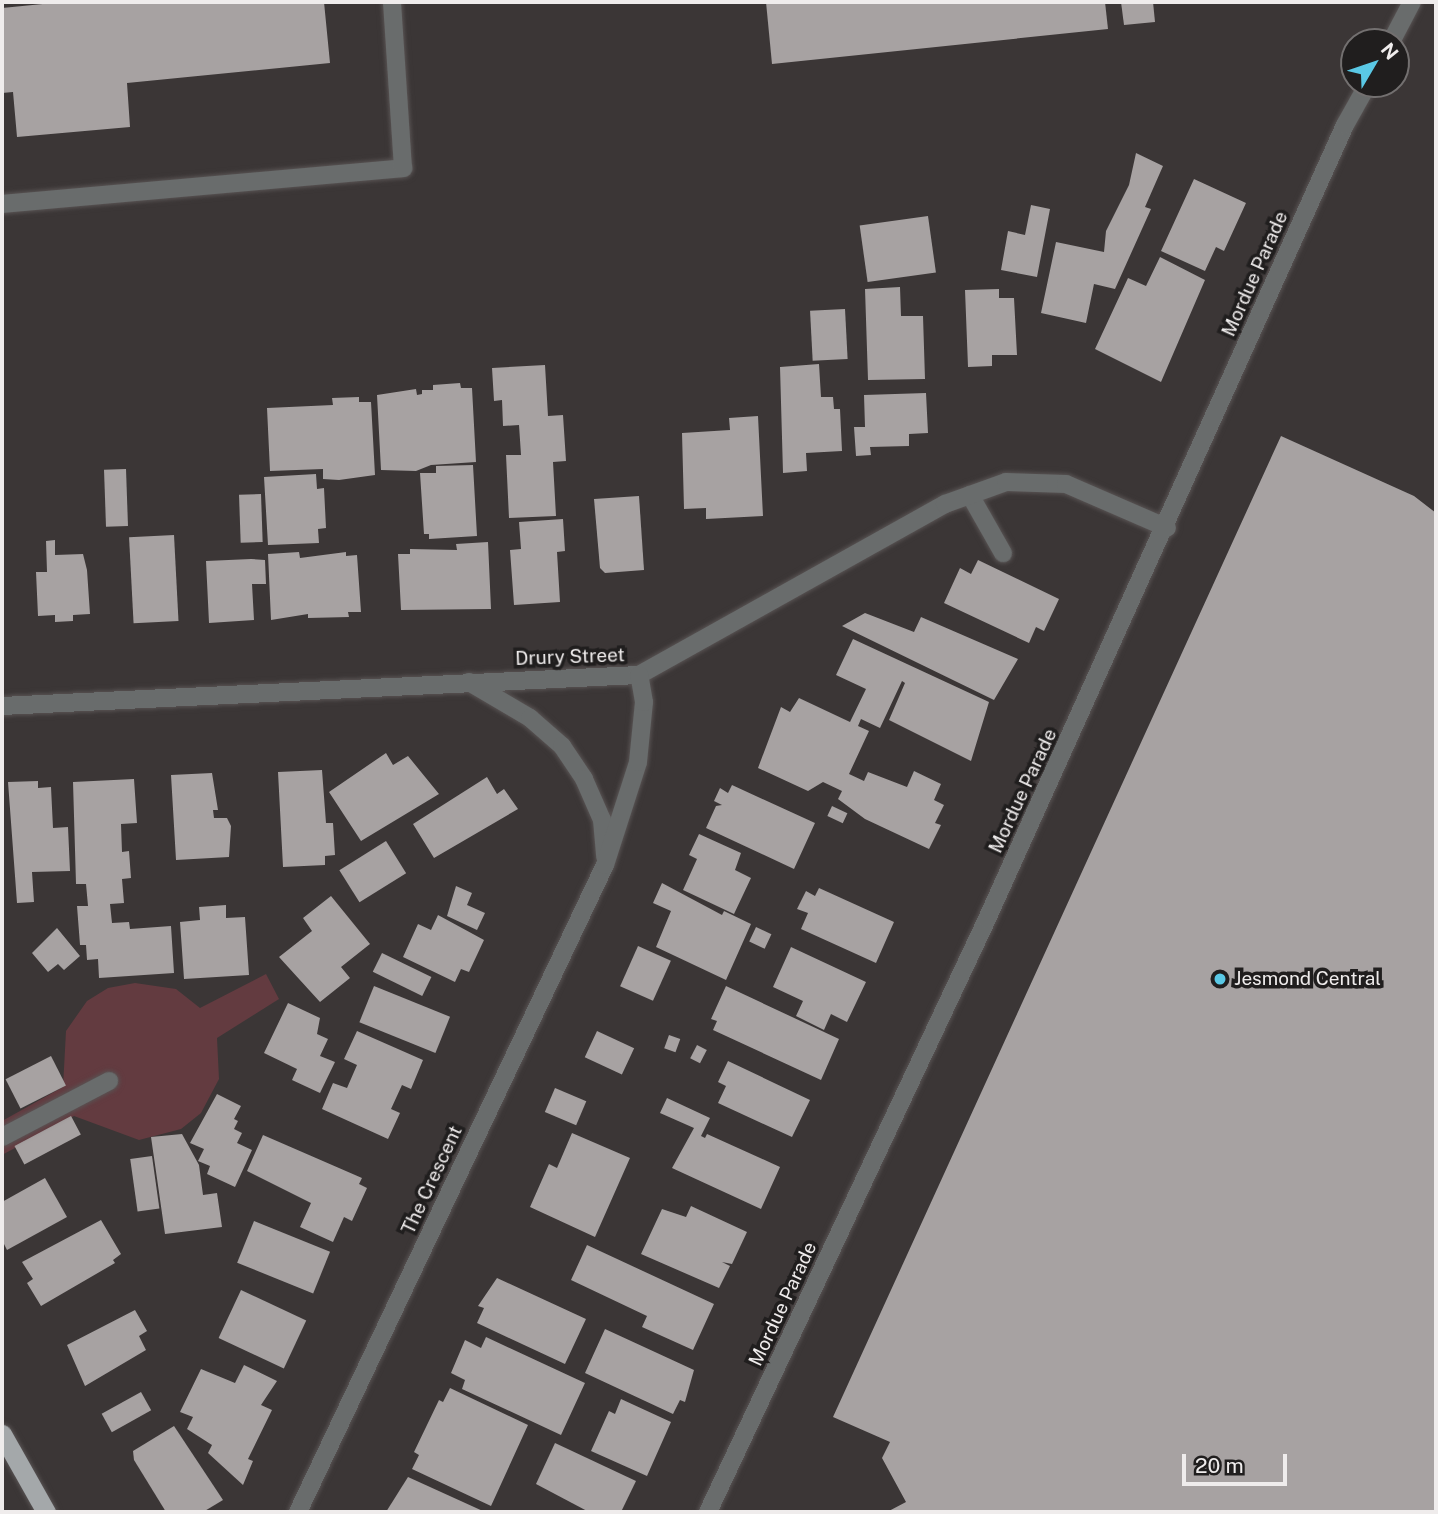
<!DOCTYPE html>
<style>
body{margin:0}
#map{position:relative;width:1438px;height:1514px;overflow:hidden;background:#3b3636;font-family:"Public Sans",sans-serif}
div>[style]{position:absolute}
.green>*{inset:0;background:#633b40}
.building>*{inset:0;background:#a7a2a2;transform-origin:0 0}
.roads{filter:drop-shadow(0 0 2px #585353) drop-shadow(0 0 2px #585353)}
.service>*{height:18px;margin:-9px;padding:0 9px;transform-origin:9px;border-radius:9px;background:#696c6c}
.minor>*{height:18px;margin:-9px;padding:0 9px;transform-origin:9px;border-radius:9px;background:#696c6c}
.trunk>*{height:19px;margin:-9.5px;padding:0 9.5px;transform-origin:9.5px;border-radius:9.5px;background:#a4a8aa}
.dots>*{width:19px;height:19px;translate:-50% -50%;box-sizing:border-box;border:4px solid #201e1e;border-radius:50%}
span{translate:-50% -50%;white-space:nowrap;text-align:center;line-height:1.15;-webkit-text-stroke:7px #201e1e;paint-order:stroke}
.street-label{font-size:19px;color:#efecec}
.poi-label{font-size:19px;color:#efecec}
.left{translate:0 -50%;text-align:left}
.frame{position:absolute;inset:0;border:4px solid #efecec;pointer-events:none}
.north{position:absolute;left:1340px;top:28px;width:70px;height:70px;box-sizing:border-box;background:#201e1e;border:2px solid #737070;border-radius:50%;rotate:51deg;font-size:19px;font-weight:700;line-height:28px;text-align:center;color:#efecec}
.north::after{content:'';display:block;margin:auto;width:24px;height:32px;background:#5ac8e5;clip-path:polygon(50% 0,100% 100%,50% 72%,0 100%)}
.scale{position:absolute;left:1182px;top:1454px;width:105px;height:32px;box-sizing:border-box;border:4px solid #efecec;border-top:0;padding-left:9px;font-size:21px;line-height:24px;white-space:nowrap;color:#efecec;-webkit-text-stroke:5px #201e1e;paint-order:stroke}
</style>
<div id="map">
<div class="green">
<div style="clip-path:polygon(266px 974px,279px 999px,217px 1038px,219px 1079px,201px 1113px,181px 1129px,139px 1140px,74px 1116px,2px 1155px,2px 1121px,63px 1087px,66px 1031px,87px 1001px,108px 988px,135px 983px,176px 989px,200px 1008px)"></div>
</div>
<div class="building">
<div style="clip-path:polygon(63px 2px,324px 2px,330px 63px,127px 83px,130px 127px,17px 137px,13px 92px,2px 93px,2px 8px)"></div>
<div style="clip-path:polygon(766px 2px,1105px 2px,1108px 29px,772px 64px)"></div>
<div style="clip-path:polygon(1121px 2px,1153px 2px,1155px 22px,1124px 25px)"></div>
<div style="clip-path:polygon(1136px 153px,1163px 166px,1145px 207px,1151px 209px,1115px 289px,1094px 284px,1086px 323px,1041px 313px,1056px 242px,1104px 252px,1106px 231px,1129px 185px)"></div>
<div style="clip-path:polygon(1194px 179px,1246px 203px,1224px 251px,1216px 247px,1205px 271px,1161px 251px)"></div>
<div style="clip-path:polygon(1031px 205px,1050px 209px,1037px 277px,1001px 270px,1008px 231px,1025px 235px)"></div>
<div style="left:928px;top:216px;width:57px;height:69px;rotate:82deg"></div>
<div style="clip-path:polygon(1160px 257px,1205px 280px,1161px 382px,1095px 349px,1128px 278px,1146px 286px)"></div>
<div style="clip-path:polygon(900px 287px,901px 316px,923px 316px,925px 379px,868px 380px,865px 289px)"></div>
<div style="clip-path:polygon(999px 289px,999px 298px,1014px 298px,1017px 355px,992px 355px,992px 366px,968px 367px,965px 290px)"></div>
<div style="left:845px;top:309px;width:50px;height:35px;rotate:87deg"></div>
<div style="clip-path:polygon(819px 364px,821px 397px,833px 397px,834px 409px,840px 409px,842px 451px,806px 453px,807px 471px,783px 473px,780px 367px)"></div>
<div style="clip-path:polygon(545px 365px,548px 416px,563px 415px,566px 461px,553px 462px,556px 516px,509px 518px,506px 455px,521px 455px,519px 425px,503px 426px,502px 400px,494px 401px,492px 368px)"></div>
<div style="clip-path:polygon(460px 383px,461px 388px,472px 388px,476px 462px,431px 465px,416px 471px,381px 470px,377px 395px,416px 389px,417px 395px,422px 394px,422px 390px,433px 390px,433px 385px)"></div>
<div style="clip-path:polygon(926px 393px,928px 433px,909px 434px,909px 446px,870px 447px,871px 455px,856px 456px,854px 427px,865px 427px,864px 395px)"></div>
<div style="clip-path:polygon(359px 397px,359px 402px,371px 402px,375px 475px,339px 480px,323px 479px,323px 469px,270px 471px,267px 408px,333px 405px,332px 398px)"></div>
<div style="clip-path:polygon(758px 416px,763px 516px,706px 519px,706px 508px,684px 509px,682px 433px,730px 430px,729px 418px)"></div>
<div style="clip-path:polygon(1281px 436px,1414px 496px,1436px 513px,1436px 1512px,887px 1512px,906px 1502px,882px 1458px,890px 1442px,833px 1417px)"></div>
<div style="clip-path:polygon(473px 465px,477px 536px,429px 539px,429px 534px,424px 534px,420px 473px,436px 473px,436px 466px)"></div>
<div style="left:126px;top:469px;width:57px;height:22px;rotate:88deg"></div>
<div style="clip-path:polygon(316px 474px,317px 489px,324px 488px,326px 528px,318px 529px,319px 543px,268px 545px,264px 477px)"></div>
<div style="left:261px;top:494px;width:48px;height:22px;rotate:88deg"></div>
<div style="clip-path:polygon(639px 496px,644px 570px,605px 573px,600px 568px,594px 499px)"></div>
<div style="clip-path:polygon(563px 519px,565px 551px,557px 552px,560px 602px,514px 605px,510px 550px,521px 549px,519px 522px)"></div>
<div style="left:174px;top:535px;width:86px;height:45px;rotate:87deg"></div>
<div style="clip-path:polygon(55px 540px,55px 555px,83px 554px,87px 570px,90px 614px,73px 615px,73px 621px,55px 622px,55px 615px,38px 616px,36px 572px,47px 572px,46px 541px)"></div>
<div style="clip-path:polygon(488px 542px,491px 609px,401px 610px,398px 554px,410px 554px,410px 549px,457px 550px,456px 544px)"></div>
<div style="clip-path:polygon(299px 552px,300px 558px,346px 552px,346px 556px,357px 555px,361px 612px,348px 612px,349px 617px,308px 618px,308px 614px,271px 620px,268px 554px)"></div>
<div style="clip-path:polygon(251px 559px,265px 560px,266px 584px,252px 584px,254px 620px,209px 623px,206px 561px)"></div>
<div style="clip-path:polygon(978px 560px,1059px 599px,1044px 631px,1036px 627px,1029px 643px,944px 603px,960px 568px,971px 574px)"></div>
<div style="clip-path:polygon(865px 613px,914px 632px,921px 617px,1018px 659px,994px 700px,842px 626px)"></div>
<div style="clip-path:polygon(853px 639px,989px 702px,971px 761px,889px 720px,905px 683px,902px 681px,880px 728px,861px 719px,858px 726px,869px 731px,849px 774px,864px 781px,868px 772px,907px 787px,914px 771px,941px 784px,934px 800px,944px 805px,935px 823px,941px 825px,929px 849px,865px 819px,838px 799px,842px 791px,823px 782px,808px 791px,758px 768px,781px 707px,790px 712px,799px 698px,850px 722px,866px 689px,836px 675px)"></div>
<div style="clip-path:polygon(386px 753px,393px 765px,408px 756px,439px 794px,361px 841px,329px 792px)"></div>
<div style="clip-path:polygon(322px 770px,326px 823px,333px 823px,335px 855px,325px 856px,325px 865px,283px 867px,278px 772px)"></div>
<div style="clip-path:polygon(212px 773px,218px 810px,213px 810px,214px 818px,227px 818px,231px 826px,229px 857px,176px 860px,171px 775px)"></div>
<div style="clip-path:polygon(487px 777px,497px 794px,504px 789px,518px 809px,434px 858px,413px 824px)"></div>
<div style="clip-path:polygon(134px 779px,137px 823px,121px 824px,122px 852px,129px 851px,131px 878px,122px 879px,124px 903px,110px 904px,112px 923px,129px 922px,130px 929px,171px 926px,174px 973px,99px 978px,98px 959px,87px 960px,86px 945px,80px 945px,77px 906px,88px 906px,86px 884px,76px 884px,73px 782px)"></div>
<div style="clip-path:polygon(38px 781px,38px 788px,51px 787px,53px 828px,68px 827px,70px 871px,32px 872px,34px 902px,17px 903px,8px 782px)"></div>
<div style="clip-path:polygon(732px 785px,815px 823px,794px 869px,706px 828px,716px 806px,722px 805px,714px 801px,720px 788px,728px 793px)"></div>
<div style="left:832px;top:806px;width:17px;height:11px;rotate:25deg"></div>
<div style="clip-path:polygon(699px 834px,741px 853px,735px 870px,751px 878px,734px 914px,683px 890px,697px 859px,689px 855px)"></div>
<div style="left:386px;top:841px;width:38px;height:55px;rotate:58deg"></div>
<div style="clip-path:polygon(662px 883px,722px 915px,724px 911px,751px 924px,726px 980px,656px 947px,671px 911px,653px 903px)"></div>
<div style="clip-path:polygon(456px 886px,472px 893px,467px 905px,485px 913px,477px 930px,447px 916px)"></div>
<div style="clip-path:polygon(819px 888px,894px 922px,876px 963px,801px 929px,808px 913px,797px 909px,806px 891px,815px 896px)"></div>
<div style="clip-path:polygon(331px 896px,370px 944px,341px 967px,350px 978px,320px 1002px,279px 957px,312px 931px,303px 918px)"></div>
<div style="clip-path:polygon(226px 905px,226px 918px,245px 917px,249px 975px,184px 979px,180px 922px,200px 920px,199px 907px)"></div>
<div style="clip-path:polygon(438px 915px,484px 940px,469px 972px,461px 969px,455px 982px,403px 957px,418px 924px,431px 930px)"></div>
<div style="left:756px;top:927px;width:17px;height:16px;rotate:25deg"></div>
<div style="clip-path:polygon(57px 928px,80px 956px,64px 970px,58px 964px,48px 972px,32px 953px)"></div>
<div style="left:638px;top:946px;width:36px;height:44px;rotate:24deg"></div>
<div style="clip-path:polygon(791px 947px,866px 982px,847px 1022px,831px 1014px,824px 1030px,796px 1016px,803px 1001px,773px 987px)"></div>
<div style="left:382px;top:953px;width:55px;height:21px;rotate:26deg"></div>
<div style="left:374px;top:986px;width:82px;height:39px;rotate:22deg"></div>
<div style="clip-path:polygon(726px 986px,839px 1039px,821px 1080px,713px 1030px,717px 1021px,711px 1019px)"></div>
<div style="clip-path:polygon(288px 1003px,320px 1018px,317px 1034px,328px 1039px,320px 1056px,335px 1062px,320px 1093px,292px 1080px,297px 1069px,264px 1053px)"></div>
<div style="clip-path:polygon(357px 1031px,423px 1060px,411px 1089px,402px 1085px,391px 1109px,400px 1113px,388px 1139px,322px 1109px,333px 1083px,347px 1088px,357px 1065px,344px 1059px)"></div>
<div style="left:597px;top:1031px;width:41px;height:29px;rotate:25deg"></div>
<div style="left:669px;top:1035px;width:12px;height:14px;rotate:20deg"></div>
<div style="left:697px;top:1045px;width:11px;height:15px;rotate:27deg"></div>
<div style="left:51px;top:1056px;width:33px;height:51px;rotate:63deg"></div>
<div style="clip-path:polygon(728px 1061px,810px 1100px,792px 1137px,718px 1103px,726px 1086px,718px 1082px)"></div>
<div style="left:555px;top:1088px;width:34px;height:26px;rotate:23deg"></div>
<div style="clip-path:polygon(217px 1094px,241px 1106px,234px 1119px,238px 1121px,234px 1129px,242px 1133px,237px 1143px,252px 1150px,235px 1187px,207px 1174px,210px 1166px,198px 1161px,204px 1149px,190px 1143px)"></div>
<div style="clip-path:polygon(667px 1098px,710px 1118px,701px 1136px,705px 1138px,707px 1134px,780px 1167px,761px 1209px,672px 1168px,694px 1128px,660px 1113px)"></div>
<div style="left:71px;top:1116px;width:21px;height:64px;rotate:62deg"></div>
<div style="clip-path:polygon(572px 1133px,630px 1158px,595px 1237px,530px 1207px,549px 1164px,557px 1168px)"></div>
<div style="clip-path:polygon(182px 1134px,199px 1165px,203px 1195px,217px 1193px,222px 1227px,165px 1234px,151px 1137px)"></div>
<div style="clip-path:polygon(263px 1135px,362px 1178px,359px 1184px,367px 1188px,352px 1221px,344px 1217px,333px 1242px,300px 1227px,311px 1203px,247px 1171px)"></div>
<div style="left:152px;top:1156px;width:53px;height:22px;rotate:82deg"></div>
<div style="clip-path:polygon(45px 1178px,67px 1217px,7px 1250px,2px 1240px,2px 1202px)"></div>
<div style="clip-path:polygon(691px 1206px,747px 1232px,732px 1264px,722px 1262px,730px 1266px,719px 1288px,641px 1254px,662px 1209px,686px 1217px)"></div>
<div style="clip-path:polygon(101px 1220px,121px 1254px,113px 1260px,115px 1263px,41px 1306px,27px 1283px,33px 1279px,22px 1262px)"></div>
<div style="left:254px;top:1221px;width:82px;height:45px;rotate:22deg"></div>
<div style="clip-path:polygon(587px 1245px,714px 1304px,693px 1350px,642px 1327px,647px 1316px,571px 1280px)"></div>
<div style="clip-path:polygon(497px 1278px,586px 1319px,565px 1364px,477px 1323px,484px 1308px,478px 1306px)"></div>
<div style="left:241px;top:1290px;width:72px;height:53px;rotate:25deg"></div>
<div style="clip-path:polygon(135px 1310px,147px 1331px,139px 1336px,146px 1350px,85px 1386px,67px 1345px)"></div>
<div style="clip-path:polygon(605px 1329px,694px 1370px,685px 1402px,680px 1400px,673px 1414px,585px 1373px)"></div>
<div style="clip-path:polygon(486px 1337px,585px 1383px,561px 1435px,462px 1389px,465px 1380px,451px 1373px,465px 1340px,481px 1348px)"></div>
<div style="clip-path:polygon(244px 1365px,277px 1381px,261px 1405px,272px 1410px,248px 1459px,253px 1461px,243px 1485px,208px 1453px,212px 1445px,187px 1429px,193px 1417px,180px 1412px,201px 1369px,235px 1383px)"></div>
<div style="clip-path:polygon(450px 1388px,528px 1425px,491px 1506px,412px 1469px,419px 1455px,414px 1452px,439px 1400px,443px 1402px)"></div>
<div style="left:141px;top:1392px;width:21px;height:45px;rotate:61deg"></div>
<div style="clip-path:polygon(621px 1399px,671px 1422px,647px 1476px,591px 1451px,609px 1411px,615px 1414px)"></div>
<div style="clip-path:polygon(174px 1426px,223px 1500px,203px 1512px,166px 1512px,134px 1460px,133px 1451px)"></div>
<div style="clip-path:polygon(555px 1443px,636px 1481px,621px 1512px,589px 1512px,536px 1484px)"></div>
<div style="clip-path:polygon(408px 1477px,485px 1512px,386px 1512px)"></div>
</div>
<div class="roads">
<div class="service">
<div style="left:2px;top:204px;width:403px;rotate:-5.1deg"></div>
<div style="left:403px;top:168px;width:166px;rotate:-93.8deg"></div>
<div style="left:970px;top:495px;width:67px;rotate:60.4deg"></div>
<div style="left:2px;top:1137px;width:121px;rotate:-27.6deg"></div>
</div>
<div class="minor">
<div style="left:1391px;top:42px;width:45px;rotate:-62.3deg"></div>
<div style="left:469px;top:682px;width:71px;rotate:30.5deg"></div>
<div style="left:530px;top:718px;width:43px;rotate:41.2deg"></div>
<div style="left:562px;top:746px;width:40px;rotate:56deg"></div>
<div style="left:584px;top:779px;width:45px;rotate:66.3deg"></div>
<div style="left:602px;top:820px;width:37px;rotate:85deg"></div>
<div style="left:2px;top:706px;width:638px;rotate:-2.79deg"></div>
<div style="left:639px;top:675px;width:351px;rotate:-29.2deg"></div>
<div style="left:945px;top:504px;width:65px;rotate:-19.8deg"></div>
<div style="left:1006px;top:482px;width:60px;rotate:1.9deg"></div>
<div style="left:1066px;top:484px;width:110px;rotate:23.5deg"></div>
<div style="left:298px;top:1512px;width:716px;rotate:-64.62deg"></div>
<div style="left:605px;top:865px;width:108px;rotate:-72.2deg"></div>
<div style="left:638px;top:762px;width:60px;rotate:-84.3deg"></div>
<div style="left:644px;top:702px;width:27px;rotate:-100deg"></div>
<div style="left:708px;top:1512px;width:655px;rotate:-64.8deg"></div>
<div style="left:987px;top:919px;width:871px;rotate:-65.73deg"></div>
<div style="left:1345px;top:125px;width:47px;rotate:-60.7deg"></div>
</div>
<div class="trunk">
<div style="left:2px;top:1434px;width:90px;rotate:60.6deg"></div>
</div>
</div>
<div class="dots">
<div style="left:1220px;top:979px;background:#5ac8e5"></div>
</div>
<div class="street-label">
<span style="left:1255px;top:274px;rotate:-66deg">Mordue Parade</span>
<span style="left:570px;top:657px;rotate:-2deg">Drury Street</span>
<span style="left:1023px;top:791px;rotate:-65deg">Mordue Parade</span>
<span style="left:432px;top:1180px;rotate:-65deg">The Crescent</span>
<span style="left:783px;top:1304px;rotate:-65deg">Mordue Parade</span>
</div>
<div class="poi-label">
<span class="left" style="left:1234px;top:979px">Jesmond Central</span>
</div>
<div class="frame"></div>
<div class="north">N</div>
<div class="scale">20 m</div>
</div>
